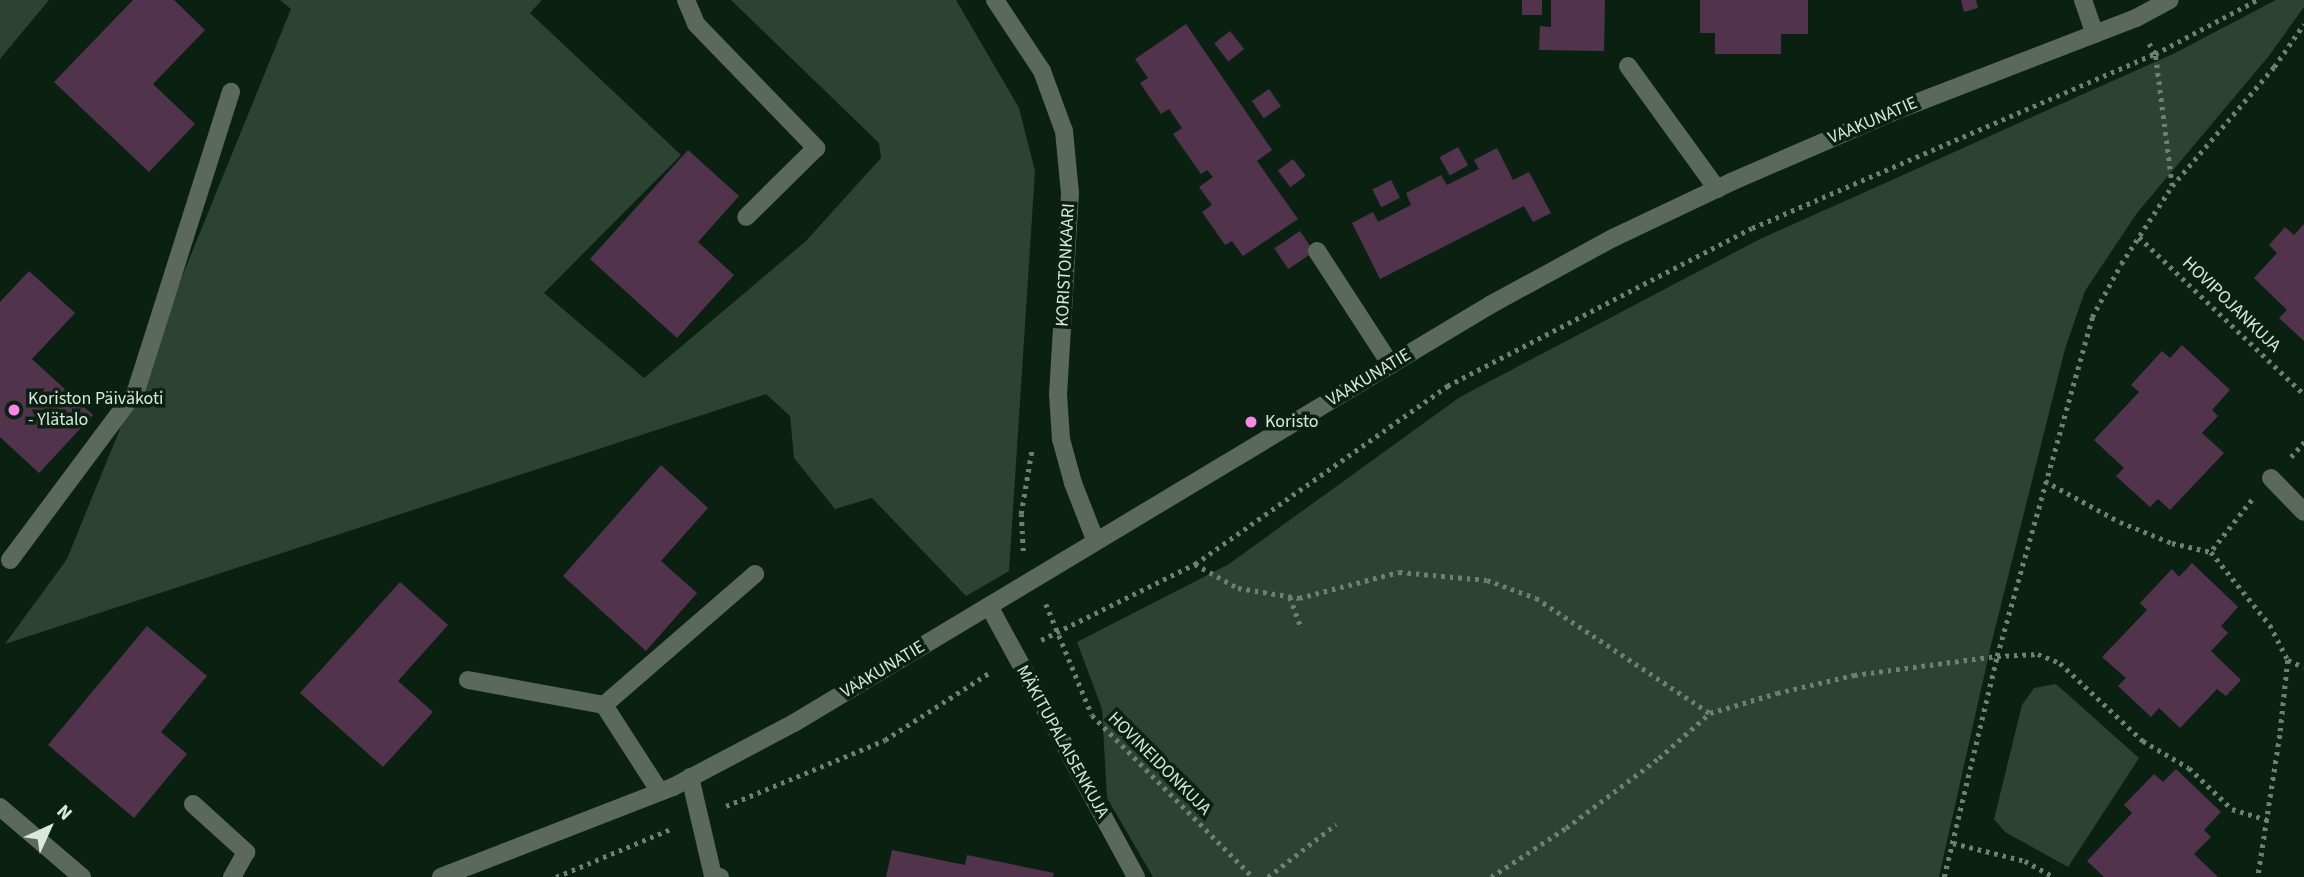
<!DOCTYPE html>
<meta charset="utf-8">
<style>
body{margin:0}
#map{position:relative;width:2304px;height:877px;overflow:hidden;background:#0a2112;font-family:"Source Sans 3",sans-serif}
div>[style]{position:absolute}
.green>*{inset:0;background:#2c4232}
.building>*{inset:0;background:#51344c;transform-origin:0 0}
.path>*{height:4.5px;margin-top:-2.25px;transform-origin:0;background:repeating-linear-gradient(90deg,#6d8073 0 3.5px,transparent 0 8.5px)}
.minor>*{height:18px;margin:-9px;padding:0 9px;transform-origin:9px;border-radius:9px;background:#5a685d}
.dots>*{width:19px;height:19px;translate:-50% -50%;box-sizing:border-box;border:4px solid #0a2112;border-radius:50%}
span{translate:-50% -50%;white-space:nowrap;text-align:center;line-height:1.15;-webkit-text-stroke:7px #0a2112;paint-order:stroke}
.street-label{font-size:18px;color:#d9e7dc}
.poi-label{font-size:18px;color:#d9e7dc}
.left{translate:0 -50%;text-align:left}
.north{position:absolute;left:14px;top:793px;width:70px;height:70px;-webkit-text-stroke:5px #0a2112;paint-order:stroke;rotate:45deg;font-size:19px;font-weight:700;line-height:28px;text-align:center;color:#d9e7dc}
.north::after{content:'';display:block;margin:auto;width:24px;height:32px;background:#d9e7dc;clip-path:polygon(50% 0,100% 100%,50% 72%,0 100%)}
</style>
<div id="map">
<div class="green">
<div style="clip-path:polygon(0 0,49px 0,0 59px)"></div>
<div style="clip-path:polygon(280px 0,542px 0,530px 13px,681px 155px,544px 293px,644px 378px,806px 241px,881px 158px,879px 143px,731px 0,956px 0,1019px 108px,1035px 171px,1009px 571px,966px 596px,872px 498px,835px 509px,794px 458px,790px 416px,766px 394px,5px 644px,67px 559px,291px 9px)"></div>
<div style="clip-path:polygon(2276px 0,2304px 0,2304px 7px,2268px 57px,2137px 213px,2085px 291px,2065px 349px,1991px 645px,1939px 877px,1153px 877px,1107px 798px,1102px 709px,1077px 642px,1229px 564px,1460px 397px,1760px 239px,2175px 53px)"></div>
<div style="clip-path:polygon(2056px 684px,2139px 758px,2068px 867px,2005px 832px,1994px 819px,2022px 705px,2034px 688px)"></div>
</div>
<div class="building">
<div style="clip-path:polygon(133px 0,174px 0,205px 30px,153px 84px,195px 124px,149px 172px,54px 82px)"></div>
<div style="left:1522px;top:0;width:20px;height:15px"></div>
<div style="clip-path:polygon(1551px 0,1605px 0,1604px 51px,1539px 50px,1540px 26px,1551px 27px)"></div>
<div style="clip-path:polygon(1700px 0,1808px 0,1808px 34px,1781px 34px,1781px 54px,1715px 54px,1715px 33px,1700px 33px)"></div>
<div style="clip-path:polygon(1961px 0,1976px 0,1978px 8px,1964px 12px)"></div>
<div style="clip-path:polygon(1186px 24px,1272px 150px,1257px 161px,1298px 219px,1243px 256px,1232px 241px,1225px 245px,1202px 212px,1212px 205px,1199px 187px,1213px 177px,1207px 170px,1201px 174px,1173px 134px,1182px 128px,1169px 109px,1161px 114px,1140px 83px,1148px 78px,1135px 59px)"></div>
<div style="left:1230px;top:31px;width:23px;height:20px;rotate:52deg"></div>
<div style="left:1269px;top:89px;width:21px;height:21px;rotate:55deg"></div>
<div style="left:1458px;top:147px;width:21px;height:21px;rotate:61deg"></div>
<div style="clip-path:polygon(1497px 148px,1513px 180px,1529px 172px,1551px 213px,1533px 222px,1524px 206px,1380px 279px,1352px 223px,1373px 212px,1378px 222px,1411px 205px,1406px 193px,1441px 175px,1447px 185px,1479px 169px,1474px 160px)"></div>
<div style="clip-path:polygon(688px 150px,739px 196px,698px 242px,734px 275px,677px 338px,590px 259px)"></div>
<div style="left:1293px;top:159px;width:21px;height:19px;rotate:53deg"></div>
<div style="left:1391px;top:180px;width:20px;height:21px;rotate:63deg"></div>
<div style="clip-path:polygon(2304px 224px,2304px 341px,2279px 318px,2287px 310px,2254px 278px,2277px 253px,2269px 245px,2285px 227px,2294px 235px)"></div>
<div style="left:1300px;top:231px;width:25px;height:31px;rotate:56deg"></div>
<div style="clip-path:polygon(29px 271px,75px 313px,32px 359px,93px 415px,39px 473px,0 437px,0 302px)"></div>
<div style="clip-path:polygon(2182px 345px,2230px 390px,2212px 410px,2218px 416px,2202px 433px,2224px 453px,2170px 510px,2158px 499px,2150px 507px,2116px 476px,2124px 468px,2094px 440px,2139px 392px,2131px 385px,2162px 351px,2170px 358px)"></div>
<div style="clip-path:polygon(661px 465px,708px 508px,661px 561px,697px 593px,646px 651px,563px 576px)"></div>
<div style="clip-path:polygon(2192px 563px,2238px 607px,2221px 626px,2228px 633px,2211px 651px,2241px 680px,2226px 696px,2217px 689px,2180px 728px,2159px 708px,2151px 717px,2118px 686px,2126px 678px,2102px 657px,2147px 610px,2140px 603px,2172px 569px,2179px 577px)"></div>
<div style="clip-path:polygon(400px 582px,448px 625px,398px 681px,433px 712px,383px 767px,300px 693px)"></div>
<div style="clip-path:polygon(147px 626px,207px 676px,161px 732px,187px 754px,134px 818px,48px 745px)"></div>
<div style="clip-path:polygon(2176px 769px,2221px 812px,2204px 830px,2211px 837px,2194px 854px,2218px 877px,2104px 877px,2087px 861px,2132px 813px,2124px 805px,2154px 774px,2163px 782px)"></div>
<div style="clip-path:polygon(892px 850px,965px 865px,967px 855px,1054px 873px,1053px 877px,886px 877px)"></div>
</div>
<div class="path">
<div style="left:2172px;top:186px;width:157px;rotate:-49.4deg"></div>
<div style="left:2274px;top:67px;width:52px;rotate:-55.1deg"></div>
<div style="left:2139px;top:237px;width:228px;rotate:43.6deg"></div>
<div style="left:2291px;top:457px;width:20px;rotate:-49deg"></div>
<div style="left:2045px;top:481px;width:85px;rotate:28.7deg"></div>
<div style="left:2120px;top:522px;width:56px;rotate:22deg"></div>
<div style="left:2172px;top:543px;width:40px;rotate:13deg"></div>
<div style="left:2252px;top:500px;width:66px;rotate:128.3deg"></div>
<div style="left:2211px;top:552px;width:94px;rotate:51.1deg"></div>
<div style="left:2270px;top:625px;width:39px;rotate:63deg"></div>
<div style="left:2288px;top:660px;width:75px;rotate:96.1deg"></div>
<div style="left:2280px;top:735px;width:144px;rotate:98.8deg"></div>
<div style="left:1023px;top:551px;width:37px;rotate:-93deg"></div>
<div style="left:1021px;top:514px;width:67px;rotate:-80.5deg"></div>
<div style="left:1195px;top:564px;width:49px;rotate:29.2deg"></div>
<div style="left:1238px;top:588px;width:62px;rotate:9.3deg"></div>
<div style="left:1299px;top:598px;width:103px;rotate:-14.6deg"></div>
<div style="left:1399px;top:572px;width:88px;rotate:5.2deg"></div>
<div style="left:1487px;top:580px;width:52px;rotate:20.2deg"></div>
<div style="left:1536px;top:598px;width:209px;rotate:33.5deg"></div>
<div style="left:1290px;top:597px;width:33px;rotate:70deg"></div>
<div style="left:1046px;top:604px;width:120px;rotate:67.5deg"></div>
<div style="left:1092px;top:715px;width:228px;rotate:45.2deg"></div>
<div style="left:1041px;top:640px;width:172px;rotate:-26.3deg"></div>
<div style="left:1195px;top:564px;width:309px;rotate:-35.2deg"></div>
<div style="left:1447px;top:386px;width:343px;rotate:-27.4deg"></div>
<div style="left:1752px;top:228px;width:439px;rotate:-23.4deg"></div>
<div style="left:2155px;top:54px;width:115px;rotate:-27.9deg"></div>
<div style="left:2288px;top:660px;width:17px;rotate:24deg"></div>
<div style="left:726px;top:806px;width:172px;rotate:-22.5deg"></div>
<div style="left:885px;top:740px;width:127px;rotate:-32.8deg"></div>
<div style="left:1953px;top:843px;width:74px;rotate:14deg"></div>
<div style="left:2025px;top:861px;width:33px;rotate:29deg"></div>
<div style="left:556px;top:877px;width:127px;rotate:-22.7deg"></div>
<div style="left:1268px;top:877px;width:86px;rotate:-37.9deg"></div>
<div style="left:1491px;top:877px;width:90px;rotate:-33.2deg"></div>
<div style="left:1566px;top:828px;width:116px;rotate:-37deg"></div>
<div style="left:1659px;top:758px;width:68px;rotate:-41.4deg"></div>
<div style="left:1710px;top:713px;width:70px;rotate:-16.6deg"></div>
<div style="left:1777px;top:693px;width:79px;rotate:-13.2deg"></div>
<div style="left:1854px;top:675px;width:144px;rotate:-7.6deg"></div>
<div style="left:1997px;top:656px;width:41px;rotate:-2.8deg"></div>
<div style="left:2038px;top:654px;width:24px;rotate:22deg"></div>
<div style="left:2060px;top:663px;width:114px;rotate:43.2deg"></div>
<div style="left:2143px;top:741px;width:53px;rotate:30.4deg"></div>
<div style="left:2189px;top:768px;width:59px;rotate:43.6deg"></div>
<div style="left:2232px;top:809px;width:37px;rotate:17deg"></div>
<div style="left:1944px;top:877px;width:227px;rotate:-76.5deg"></div>
<div style="left:1997px;top:656px;width:352px;rotate:-74.3deg"></div>
<div style="left:2092px;top:317px;width:60px;rotate:-61.3deg"></div>
<div style="left:2121px;top:264px;width:93px;rotate:-56.8deg"></div>
<div style="left:2172px;top:186px;width:133px;rotate:-97.3deg"></div>
<div style="left:2155px;top:54px;width:12px;rotate:-121deg"></div>
</div>
<div class="minor">
<div style="left:686px;top:0;width:26px;rotate:67deg"></div>
<div style="left:696px;top:24px;width:173px;rotate:45.9deg"></div>
<div style="left:816px;top:148px;width:98px;rotate:135.4deg"></div>
<div style="left:995px;top:0;width:85px;rotate:56.5deg"></div>
<div style="left:1042px;top:71px;width:64px;rotate:69.9deg"></div>
<div style="left:1064px;top:131px;width:62px;rotate:84.5deg"></div>
<div style="left:1070px;top:193px;width:201px;rotate:93.4deg"></div>
<div style="left:1058px;top:394px;width:45px;rotate:86.2deg"></div>
<div style="left:1061px;top:439px;width:46px;rotate:74.7deg"></div>
<div style="left:1073px;top:483px;width:63px;rotate:68.7deg"></div>
<div style="left:2083px;top:0;width:36px;rotate:71deg"></div>
<div style="left:1628px;top:66px;width:152px;rotate:54.1deg"></div>
<div style="left:1317px;top:251px;width:136px;rotate:57deg"></div>
<div style="left:2271px;top:478px;width:47px;rotate:45.9deg"></div>
<div style="left:10px;top:560px;width:211px;rotate:-53.3deg"></div>
<div style="left:136px;top:391px;width:314px;rotate:-72.4deg"></div>
<div style="left:989px;top:606px;width:308px;rotate:61.5deg"></div>
<div style="left:468px;top:680px;width:138px;rotate:10.4deg"></div>
<div style="left:690px;top:777px;width:102px;rotate:76.9deg"></div>
<div style="left:713px;top:876px;width:7px;rotate:8deg"></div>
<div style="left:660px;top:792px;width:103px;rotate:-122.8deg"></div>
<div style="left:604px;top:705px;width:200px;rotate:-40.9deg"></div>
<div style="left:193px;top:804px;width:72px;rotate:42.2deg"></div>
<div style="left:246px;top:852px;width:29px;rotate:119deg"></div>
<div style="left:0;top:807px;width:108px;rotate:40.5deg"></div>
<div style="left:441px;top:877px;width:249px;rotate:-21.2deg"></div>
<div style="left:673px;top:787px;width:137px;rotate:-27.9deg"></div>
<div style="left:794px;top:723px;width:812px;rotate:-30.99deg"></div>
<div style="left:1490px;top:305px;width:140px;rotate:-28.6deg"></div>
<div style="left:1613px;top:238px;width:131px;rotate:-25.4deg"></div>
<div style="left:1731px;top:182px;width:179px;rotate:-23.4deg"></div>
<div style="left:1895px;top:111px;width:258px;rotate:-21.1deg"></div>
<div style="left:2136px;top:18px;width:38px;rotate:-28deg"></div>
</div>
<div class="dots">
<div style="left:14px;top:410px;background:#f987e8"></div>
<div style="left:1251px;top:422px;background:#f987e8"></div>
</div>
<div class="street-label">
<span style="left:1873px;top:121px;rotate:-23deg">VAAKUNATIE</span>
<span style="left:1066px;top:265px;rotate:-87deg">KORISTONKAARI</span>
<span style="left:2231px;top:305px;rotate:44deg">HOVIPOJANKUJA</span>
<span style="left:1369px;top:378px;rotate:-31deg">VAAKUNATIE</span>
<span style="left:883px;top:670px;rotate:-31deg">VAAKUNATIE</span>
<span style="left:1062px;top:742px;rotate:61deg">MÄKITUPALAISENKUJA</span>
<span style="left:1159px;top:764px;rotate:45deg">HOVINEIDONKUJA</span>
</div>
<div class="poi-label">
<span class="left" style="left:28px;top:410px">Koriston Päiväkoti<br>- Ylätalo</span>
<span class="left" style="left:1265px;top:422px">Koristo</span>
</div>
<div class="north">N</div>
</div>
